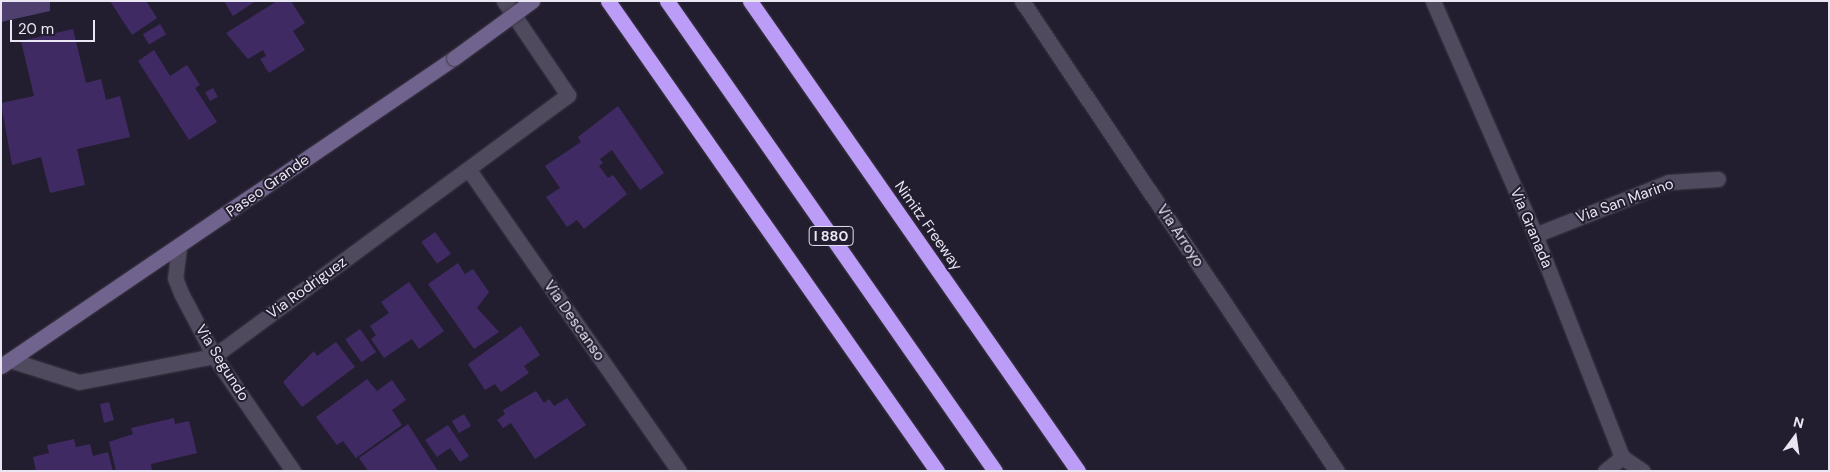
<!DOCTYPE html>
<style>
body{margin:0}
#map{position:relative;width:1830px;height:472px;overflow:hidden;background:#231e2f;font-family:"DM Sans",sans-serif}
div>[style]{position:absolute}
.green>*{inset:0;background:#4f3f6e}
.building>*{inset:0;background:#402a64;transform-origin:0 0}
.roads{filter:drop-shadow(0 0 1px #3d3847) drop-shadow(0 0 1px #3d3847)}
.street>*{height:15px;margin:-7.5px;padding:0 7.5px;transform-origin:7.5px;border-radius:7.5px;background:#504a5f}
.secondary>*{height:15px;margin:-7.5px;padding:0 7.5px;transform-origin:7.5px;border-radius:7.5px;background:#70638d}
.highway>*{height:15px;margin:-7.5px;padding:0 7.5px;transform-origin:7.5px;border-radius:7.5px;background:#bb9cf7}
.bridges{filter:drop-shadow(0 0 1px #3d3847) drop-shadow(0 0 1px #3d3847)}
.secondary-bridge>*{height:15px;margin:-7.5px;padding:0 7.5px;transform-origin:7.5px;border-radius:7.5px;background:#70638d}
span{translate:-50% -50%;white-space:nowrap;text-align:center;line-height:1.15;-webkit-text-stroke:4px #231e2f;paint-order:stroke}
.shield-label span{padding:1px 4px;background:#231e2f;border:1px solid;border-radius:4px;-webkit-text-stroke-width:0}
.shield-label{font-size:14px;color:#e9e5f2;font-weight:700}
.street-label{font-size:15px;color:#e9e5f2}
.frame{position:absolute;inset:0;border:2px solid #e9e5f2;pointer-events:none}
.north{position:absolute;left:1770px;top:412px;width:50px;height:50px;-webkit-text-stroke:4px #231e2f;paint-order:stroke;rotate:14deg;font-size:14px;font-weight:700;line-height:20px;text-align:center;color:#e9e5f2}
.north::after{content:'';display:block;margin:auto;width:18px;height:22px;background:#e9e5f2;clip-path:polygon(50% 0,100% 100%,50% 72%,0 100%)}
.scale{position:absolute;left:10px;top:20px;width:85px;height:22px;box-sizing:border-box;border:2px solid #e9e5f2;border-top:0;padding-left:6px;font-size:15px;line-height:18px;white-space:nowrap;color:#e9e5f2;-webkit-text-stroke:4px #231e2f;paint-order:stroke}
</style>
<div id="map">
<div class="green">
<div style="clip-path:polygon(1px 1px,50px 1px,50px 11px,1px 22px)"></div>
</div>
<div class="building">
<div style="clip-path:polygon(110px 1px,146px 1px,157px 18px,132px 35px)"></div>
<div style="clip-path:polygon(224px 1px,256px 1px,233px 16px)"></div>
<div style="clip-path:polygon(277px 1px,291px 1px,305px 23px,293px 31px,305px 50px,269px 73px,260px 59px,266px 56px,263px 50px,248px 59px,226px 33px)"></div>
<div style="left:160px;top:24px;width:12px;height:20px;rotate:59deg"></div>
<div style="clip-path:polygon(73px 29px,86px 83px,101px 79px,106px 100px,120px 96px,130px 137px,77px 149px,85px 185px,50px 193px,41px 157px,12px 165px,1px 103px,34px 96px,21px 41px)"></div>
<div style="clip-path:polygon(154px 50px,170px 76px,187px 65px,200px 85px,195px 88px,217px 122px,189px 140px,138px 61px)"></div>
<div style="left:213px;top:88px;width:10px;height:9px;rotate:61deg"></div>
<div style="clip-path:polygon(618px 106px,664px 173px,640px 190px,612px 150px,600px 159px,603px 163px,599px 166px,608px 178px,613px 175px,627px 194px,584px 229px,577px 220px,567px 227px,546px 197px,560px 188px,545px 166px,581px 142px,578px 137px)"></div>
<div style="left:435px;top:232px;width:27px;height:17px;rotate:54deg"></div>
<div style="clip-path:polygon(458px 263px,465px 274px,473px 269px,489px 292px,477px 308px,499px 332px,474px 349px,428px 284px)"></div>
<div style="clip-path:polygon(409px 282px,444px 331px,419px 349px,412px 339px,384px 358px,371px 339px,376px 335px,370px 326px,389px 313px,381px 302px)"></div>
<div style="clip-path:polygon(521px 326px,540px 355px,524px 366px,529px 373px,501px 392px,495px 384px,485px 390px,468px 364px)"></div>
<div style="left:360px;top:329px;width:28px;height:18px;rotate:55deg"></div>
<div style="clip-path:polygon(336px 342px,355px 367px,302px 407px,283px 382px,314px 351px,317px 356px)"></div>
<div style="clip-path:polygon(367px 379px,377px 391px,392px 380px,406px 400px,392px 410px,402px 425px,356px 458px,343px 441px,337px 445px,316px 417px)"></div>
<div style="clip-path:polygon(536px 391px,544px 403px,549px 399px,554px 406px,567px 398px,586px 425px,535px 459px,511px 423px,503px 428px,497px 420px,505px 414px,503px 410px)"></div>
<div style="clip-path:polygon(109px 402px,114px 420px,104px 423px,100px 404px)"></div>
<div style="left:464px;top:414px;width:14px;height:14px;rotate:60deg"></div>
<div style="clip-path:polygon(174px 418px,175px 424px,189px 421px,197px 453px,151px 464px,152px 471px,116px 471px,109px 442px,133px 434px,131px 428px)"></div>
<div style="clip-path:polygon(408px 424px,438px 471px,368px 471px,359px 458px)"></div>
<div style="clip-path:polygon(448px 425px,469px 456px,460px 462px,450px 448px,437px 457px,425px 440px)"></div>
<div style="clip-path:polygon(74px 439px,76px 447px,90px 444px,93px 456px,108px 452px,113px 471px,36px 471px,33px 457px,49px 453px,47px 445px)"></div>
</div>
<div class="roads">
<div class="street">
<div style="left:1022px;top:1px;width:566px;rotate:56.17deg"></div>
<div style="left:1433px;top:1px;width:255px;rotate:66.4deg"></div>
<div style="left:1535px;top:235px;width:238px;rotate:68.6deg"></div>
<div style="left:469px;top:170px;width:367px;rotate:55.1deg"></div>
<div style="left:1535px;top:235px;width:144px;rotate:-21.6deg"></div>
<div style="left:1669px;top:182px;width:49px;rotate:-3.5deg"></div>
<div style="left:179px;top:247px;width:31px;rotate:97deg"></div>
<div style="left:175px;top:278px;width:18px;rotate:68deg"></div>
<div style="left:182px;top:295px;width:69px;rotate:62.3deg"></div>
<div style="left:214px;top:356px;width:140px;rotate:55.5deg"></div>
<div style="left:10px;top:360px;width:72px;rotate:17.7deg"></div>
<div style="left:79px;top:382px;width:137px;rotate:-10.9deg"></div>
<div style="left:214px;top:356px;width:440px;rotate:-36.4deg"></div>
<div style="left:568px;top:95px;width:114px;rotate:-124.2deg"></div>
<div style="left:1605px;top:471px;width:22px;rotate:-39deg"></div>
<div style="left:1622px;top:457px;width:25px;rotate:34deg"></div>
</div>
<div class="secondary">
<div style="left:1px;top:366px;width:548px;rotate:-34.21deg"></div>
</div>
<div class="highway">
<div style="left:608px;top:1px;width:574px;rotate:55.01deg"></div>
<div style="left:667px;top:1px;width:573px;rotate:55.09deg"></div>
<div style="left:750px;top:1px;width:573px;rotate:55.09deg"></div>
</div>
</div>
<div class="bridges">
<div class="secondary-bridge">
<div style="left:454px;top:58px;width:97px;rotate:-36.2deg"></div>
</div>
</div>
<div class="shield-label">
<span style="left:831px;top:236px">I 880</span>
</div>
<div class="street-label">
<span style="left:268px;top:186px;rotate:-35deg">Paseo Grande</span>
<span style="left:1625px;top:201px;rotate:-20deg">Via San Marino</span>
<span style="left:928px;top:226px;rotate:55deg">Nimitz Freeway</span>
<span style="left:1531px;top:228px;rotate:67deg">Via Granada</span>
<span style="left:1180px;top:236px;rotate:56deg">Via Arroyo</span>
<span style="left:307px;top:288px;rotate:-36deg">Via Rodriguez</span>
<span style="left:574px;top:321px;rotate:55deg">Via Descanso</span>
<span style="left:222px;top:363px;rotate:58deg">Via Segundo</span>
</div>
<div class="frame"></div>
<div class="north">N</div>
<div class="scale">20 m</div>
</div>
